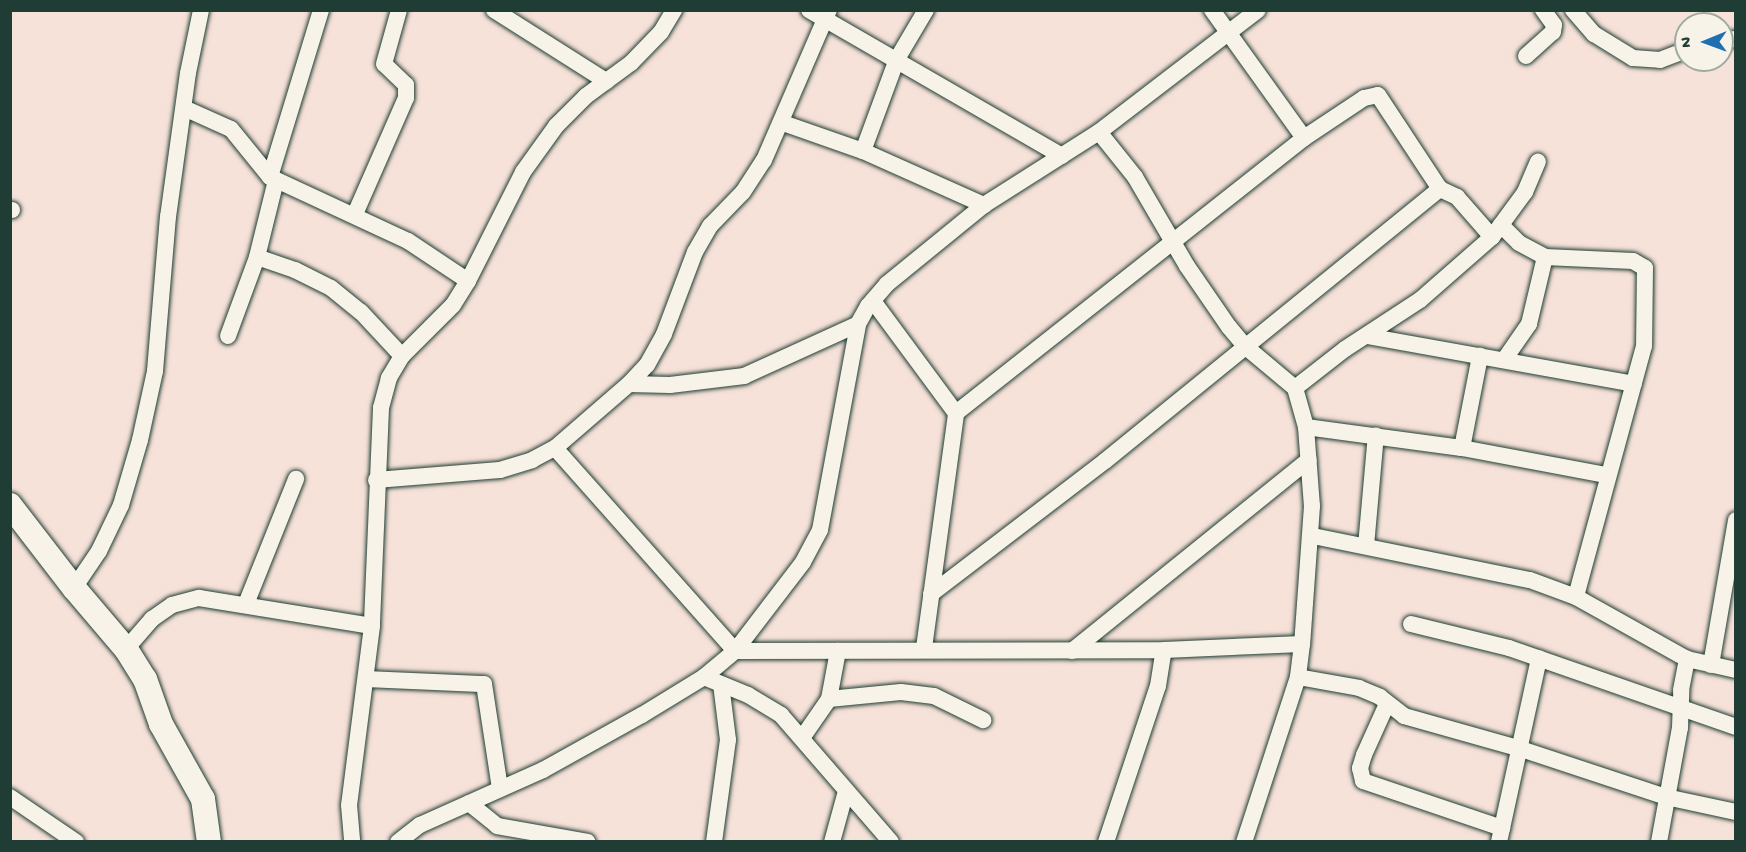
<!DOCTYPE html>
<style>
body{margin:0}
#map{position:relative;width:1746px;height:852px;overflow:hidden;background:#f7e2d9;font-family:"Gochi Hand",sans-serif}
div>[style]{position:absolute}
.roads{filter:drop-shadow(0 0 2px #1f3d34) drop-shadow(0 0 2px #1f3d34)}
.street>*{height:16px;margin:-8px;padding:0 8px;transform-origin:8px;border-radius:8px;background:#f7f3e8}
.secondary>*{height:24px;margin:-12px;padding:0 12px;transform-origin:12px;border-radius:12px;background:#f7f3e8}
span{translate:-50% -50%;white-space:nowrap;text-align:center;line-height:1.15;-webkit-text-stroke:4.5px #f7f3e8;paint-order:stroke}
.frame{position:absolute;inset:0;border:12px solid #1f3d34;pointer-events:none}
.north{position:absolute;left:1674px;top:12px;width:60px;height:60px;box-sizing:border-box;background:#f7f3e8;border:2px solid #a1aaa0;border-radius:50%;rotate:269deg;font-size:16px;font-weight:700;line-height:24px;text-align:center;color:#1f3d34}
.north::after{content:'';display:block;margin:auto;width:21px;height:27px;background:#1f6fb2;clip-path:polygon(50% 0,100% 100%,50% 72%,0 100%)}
</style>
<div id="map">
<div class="roads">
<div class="street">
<div style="left:494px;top:10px;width:133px;rotate:32.4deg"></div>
<div style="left:809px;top:10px;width:292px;rotate:30deg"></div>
<div style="left:1573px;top:10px;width:32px;rotate:49deg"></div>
<div style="left:1594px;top:34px;width:46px;rotate:31.6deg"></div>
<div style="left:1633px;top:58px;width:27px;rotate:4deg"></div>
<div style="left:1660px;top:60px;width:28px;rotate:-21deg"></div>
<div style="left:1722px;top:40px;width:14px;rotate:-4deg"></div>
<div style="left:1526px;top:56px;width:36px;rotate:-42deg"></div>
<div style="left:1553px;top:32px;width:7px;rotate:-82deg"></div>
<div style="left:1554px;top:25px;width:19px;rotate:-126deg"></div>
<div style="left:184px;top:108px;width:51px;rotate:24.1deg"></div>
<div style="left:231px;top:129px;width:62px;rotate:50.9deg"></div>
<div style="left:270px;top:177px;width:152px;rotate:24.9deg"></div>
<div style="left:408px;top:241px;width:72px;rotate:33.7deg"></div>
<div style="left:468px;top:281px;width:28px;rotate:122deg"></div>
<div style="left:453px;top:305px;width:72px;rotate:135deg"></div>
<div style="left:402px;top:356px;width:26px;rotate:121deg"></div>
<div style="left:389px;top:378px;width:31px;rotate:105deg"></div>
<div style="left:381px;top:408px;width:218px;rotate:92.4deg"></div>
<div style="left:372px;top:626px;width:180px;rotate:97.3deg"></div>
<div style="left:349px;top:805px;width:37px;rotate:85deg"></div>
<div style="left:783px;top:123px;width:85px;rotate:19.3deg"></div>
<div style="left:863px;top:151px;width:133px;rotate:24.1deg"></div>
<div style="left:1099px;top:132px;width:58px;rotate:51.3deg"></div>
<div style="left:1135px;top:177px;width:103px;rotate:59.7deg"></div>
<div style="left:1187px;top:266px;width:74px;rotate:55.5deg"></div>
<div style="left:1229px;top:327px;width:26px;rotate:50deg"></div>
<div style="left:1246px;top:347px;width:64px;rotate:39.9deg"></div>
<div style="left:1295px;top:388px;width:41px;rotate:74.2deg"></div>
<div style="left:1306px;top:427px;width:79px;rotate:85.7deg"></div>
<div style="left:1312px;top:506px;width:138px;rotate:94.1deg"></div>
<div style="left:1304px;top:138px;width:72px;rotate:-33.7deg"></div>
<div style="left:1364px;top:98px;width:14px;rotate:-12deg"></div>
<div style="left:1378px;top:95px;width:113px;rotate:56.6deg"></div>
<div style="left:1440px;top:189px;width:19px;rotate:25deg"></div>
<div style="left:1457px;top:197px;width:53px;rotate:48.8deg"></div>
<div style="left:863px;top:151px;width:98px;rotate:-69.7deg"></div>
<div style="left:897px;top:59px;width:57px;rotate:-59.4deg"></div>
<div style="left:270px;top:177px;width:175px;rotate:-73deg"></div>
<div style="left:10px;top:210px;width:2px"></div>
<div style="left:355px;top:214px;width:127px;rotate:-66.3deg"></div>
<div style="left:406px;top:98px;width:13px;rotate:-90deg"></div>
<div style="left:406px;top:85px;width:30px;rotate:-136deg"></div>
<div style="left:384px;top:64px;width:56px;rotate:-74.5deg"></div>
<div style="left:1501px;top:225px;width:25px;rotate:45deg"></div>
<div style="left:1519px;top:243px;width:30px;rotate:28deg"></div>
<div style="left:1545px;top:257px;width:88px;rotate:2.6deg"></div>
<div style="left:1633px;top:261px;width:14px;rotate:30deg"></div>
<div style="left:1645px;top:268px;width:78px;rotate:90.7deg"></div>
<div style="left:1644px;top:346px;width:260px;rotate:105.2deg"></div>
<div style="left:257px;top:257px;width:40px;rotate:18.9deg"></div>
<div style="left:295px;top:270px;width:40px;rotate:26.6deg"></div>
<div style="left:331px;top:288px;width:38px;rotate:39deg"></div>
<div style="left:361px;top:312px;width:60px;rotate:47deg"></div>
<div style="left:468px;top:281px;width:122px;rotate:-63.2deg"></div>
<div style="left:523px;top:172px;width:57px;rotate:-54.3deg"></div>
<div style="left:556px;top:126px;width:42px;rotate:-45deg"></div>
<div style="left:586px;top:96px;width:56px;rotate:-36.3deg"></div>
<div style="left:631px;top:63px;width:43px;rotate:-45.9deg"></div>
<div style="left:661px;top:32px;width:26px;rotate:-59deg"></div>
<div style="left:873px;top:301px;width:139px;rotate:53.5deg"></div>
<div style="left:228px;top:336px;width:84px;rotate:-69.8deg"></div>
<div style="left:257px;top:257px;width:79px;rotate:-76.1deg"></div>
<div style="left:1367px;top:336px;width:271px;rotate:10.2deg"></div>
<div style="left:1504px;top:360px;width:44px;rotate:-55.2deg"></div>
<div style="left:1529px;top:324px;width:69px;rotate:-76.6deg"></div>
<div style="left:629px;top:384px;width:41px;rotate:1.4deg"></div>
<div style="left:670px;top:385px;width:75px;rotate:-6.9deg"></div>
<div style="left:744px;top:376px;width:125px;rotate:-24.5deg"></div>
<div style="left:1295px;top:388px;width:63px;rotate:-38deg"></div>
<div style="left:1345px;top:349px;width:90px;rotate:-33.2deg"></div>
<div style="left:1420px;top:300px;width:96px;rotate:-41.2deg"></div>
<div style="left:1492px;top:237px;width:56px;rotate:-53.7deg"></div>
<div style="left:1525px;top:192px;width:33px;rotate:-67deg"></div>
<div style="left:1306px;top:427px;width:157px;rotate:7.7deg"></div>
<div style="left:1462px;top:448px;width:147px;rotate:10.6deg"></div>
<div style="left:555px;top:448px;width:271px;rotate:48.4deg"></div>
<div style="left:735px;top:651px;width:429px;rotate:-0.1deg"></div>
<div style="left:1164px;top:650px;width:138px;rotate:-2.5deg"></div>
<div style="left:1302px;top:644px;width:33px;rotate:97deg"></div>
<div style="left:1298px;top:677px;width:174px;rotate:108.1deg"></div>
<div style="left:1462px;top:448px;width:94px;rotate:-78.9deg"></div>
<div style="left:376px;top:480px;width:124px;rotate:-4.6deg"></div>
<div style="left:500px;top:470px;width:34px;rotate:-17deg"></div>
<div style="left:532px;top:460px;width:26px;rotate:-28deg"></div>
<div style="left:555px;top:448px;width:98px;rotate:-40.9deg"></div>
<div style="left:629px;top:384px;width:26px;rotate:-47deg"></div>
<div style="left:647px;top:365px;width:35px;rotate:-61deg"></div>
<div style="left:664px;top:334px;width:88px;rotate:-69.3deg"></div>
<div style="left:695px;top:252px;width:30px;rotate:-60deg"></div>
<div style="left:710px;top:226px;width:47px;rotate:-45.9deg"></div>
<div style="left:743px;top:192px;width:38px;rotate:-57deg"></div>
<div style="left:764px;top:160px;width:163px;rotate:-66.6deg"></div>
<div style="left:1313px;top:536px;width:221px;rotate:11.5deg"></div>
<div style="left:1530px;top:580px;width:49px;rotate:20.3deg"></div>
<div style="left:1576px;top:597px;width:127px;rotate:29.2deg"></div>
<div style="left:1687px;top:659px;width:50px;rotate:12.7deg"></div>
<div style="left:1366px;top:546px;width:111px;rotate:-84.9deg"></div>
<div style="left:74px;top:588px;width:45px;rotate:-56deg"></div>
<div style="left:99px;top:551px;width:51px;rotate:-64.4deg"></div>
<div style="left:121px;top:505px;width:68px;rotate:-73.7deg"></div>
<div style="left:140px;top:440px;width:71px;rotate:-77.7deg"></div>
<div style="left:155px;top:371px;width:155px;rotate:-85.2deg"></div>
<div style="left:168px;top:217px;width:145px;rotate:-82.1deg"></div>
<div style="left:188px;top:73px;width:64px;rotate:-78.3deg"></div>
<div style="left:931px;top:594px;width:219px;rotate:-37.4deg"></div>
<div style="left:1105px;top:461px;width:432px;rotate:-39.1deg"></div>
<div style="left:246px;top:604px;width:135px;rotate:-68.2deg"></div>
<div style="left:1411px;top:624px;width:101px;rotate:13.8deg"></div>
<div style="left:1509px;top:648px;width:240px;rotate:19.2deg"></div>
<div style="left:924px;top:648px;width:237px;rotate:-82.2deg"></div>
<div style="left:956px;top:413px;width:444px;rotate:-38.3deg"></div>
<div style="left:1304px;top:138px;width:158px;rotate:-125.7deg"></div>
<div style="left:126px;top:649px;width:40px;rotate:-49deg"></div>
<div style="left:152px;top:619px;width:24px;rotate:-35deg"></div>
<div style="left:172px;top:605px;width:28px;rotate:-15deg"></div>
<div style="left:199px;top:598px;width:175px;rotate:9.2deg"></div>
<div style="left:1072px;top:651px;width:304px;rotate:-38.9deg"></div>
<div style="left:1711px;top:665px;width:147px;rotate:-80.2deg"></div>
<div style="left:704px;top:677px;width:48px;rotate:22.2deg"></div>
<div style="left:748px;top:695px;width:39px;rotate:31deg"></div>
<div style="left:781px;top:715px;width:168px;rotate:49.1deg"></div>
<div style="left:1298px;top:677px;width:62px;rotate:10.2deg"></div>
<div style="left:1359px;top:688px;width:23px;rotate:23deg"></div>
<div style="left:1380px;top:697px;width:31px;rotate:38deg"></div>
<div style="left:1404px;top:716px;width:118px;rotate:15.7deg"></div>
<div style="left:1518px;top:748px;width:156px;rotate:18.3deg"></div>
<div style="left:1666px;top:797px;width:72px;rotate:12.1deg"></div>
<div style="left:368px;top:679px;width:116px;rotate:2.5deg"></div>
<div style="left:484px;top:684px;width:106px;rotate:81.3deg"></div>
<div style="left:829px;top:699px;width:72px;rotate:-5.6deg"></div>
<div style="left:901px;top:692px;width:33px;rotate:7deg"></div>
<div style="left:934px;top:696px;width:55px;rotate:26.1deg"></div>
<div style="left:1387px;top:704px;width:56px;rotate:114.3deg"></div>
<div style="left:1364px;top:755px;width:14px;rotate:107deg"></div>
<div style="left:1360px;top:768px;width:13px;rotate:77deg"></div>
<div style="left:1363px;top:781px;width:147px;rotate:18.7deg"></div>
<div style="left:802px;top:738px;width:47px;rotate:-55.3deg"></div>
<div style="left:829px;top:699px;width:49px;rotate:-79.4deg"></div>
<div style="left:10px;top:797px;width:80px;rotate:34.3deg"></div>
<div style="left:469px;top:803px;width:36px;rotate:39deg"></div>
<div style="left:497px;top:826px;width:92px;rotate:10deg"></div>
<div style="left:398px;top:842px;width:28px;rotate:-38deg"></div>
<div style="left:420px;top:825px;width:135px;rotate:-24.1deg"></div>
<div style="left:543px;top:770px;width:113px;rotate:-29.1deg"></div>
<div style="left:642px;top:715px;width:73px;rotate:-31.5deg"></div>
<div style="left:704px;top:677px;width:40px;rotate:-40deg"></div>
<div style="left:735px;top:651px;width:112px;rotate:-52.6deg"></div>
<div style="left:803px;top:562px;width:36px;rotate:-62deg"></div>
<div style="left:820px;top:530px;width:209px;rotate:-79.5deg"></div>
<div style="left:858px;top:324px;width:21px;rotate:-61deg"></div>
<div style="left:868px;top:306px;width:29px;rotate:-49deg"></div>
<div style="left:887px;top:284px;width:125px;rotate:-39.2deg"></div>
<div style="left:984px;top:205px;width:136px;rotate:-32.4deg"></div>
<div style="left:1099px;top:132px;width:200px;rotate:-37.5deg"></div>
<div style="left:714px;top:842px;width:103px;rotate:-82.2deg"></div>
<div style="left:728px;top:740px;width:56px;rotate:-97.1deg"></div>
<div style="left:832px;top:842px;width:53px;rotate:-74.6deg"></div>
<div style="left:1106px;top:842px;width:164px;rotate:-71.6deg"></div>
<div style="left:1158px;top:686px;width:36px;rotate:-81deg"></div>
<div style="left:1499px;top:842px;width:188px;rotate:-77.7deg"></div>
<div style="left:1659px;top:842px;width:116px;rotate:-79.6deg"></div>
<div style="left:1680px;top:728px;width:38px;rotate:-88deg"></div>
<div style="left:1681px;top:690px;width:32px;rotate:-79deg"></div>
</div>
<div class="secondary">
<div style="left:10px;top:505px;width:105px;rotate:52.4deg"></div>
<div style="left:74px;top:588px;width:80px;rotate:49.6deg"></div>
<div style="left:126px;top:649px;width:36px;rotate:58deg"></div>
<div style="left:145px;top:679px;width:48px;rotate:70.4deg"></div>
<div style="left:161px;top:724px;width:86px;rotate:60.8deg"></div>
<div style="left:203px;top:799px;width:43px;rotate:82.1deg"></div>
</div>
</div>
<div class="frame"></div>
<div class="north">N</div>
</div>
